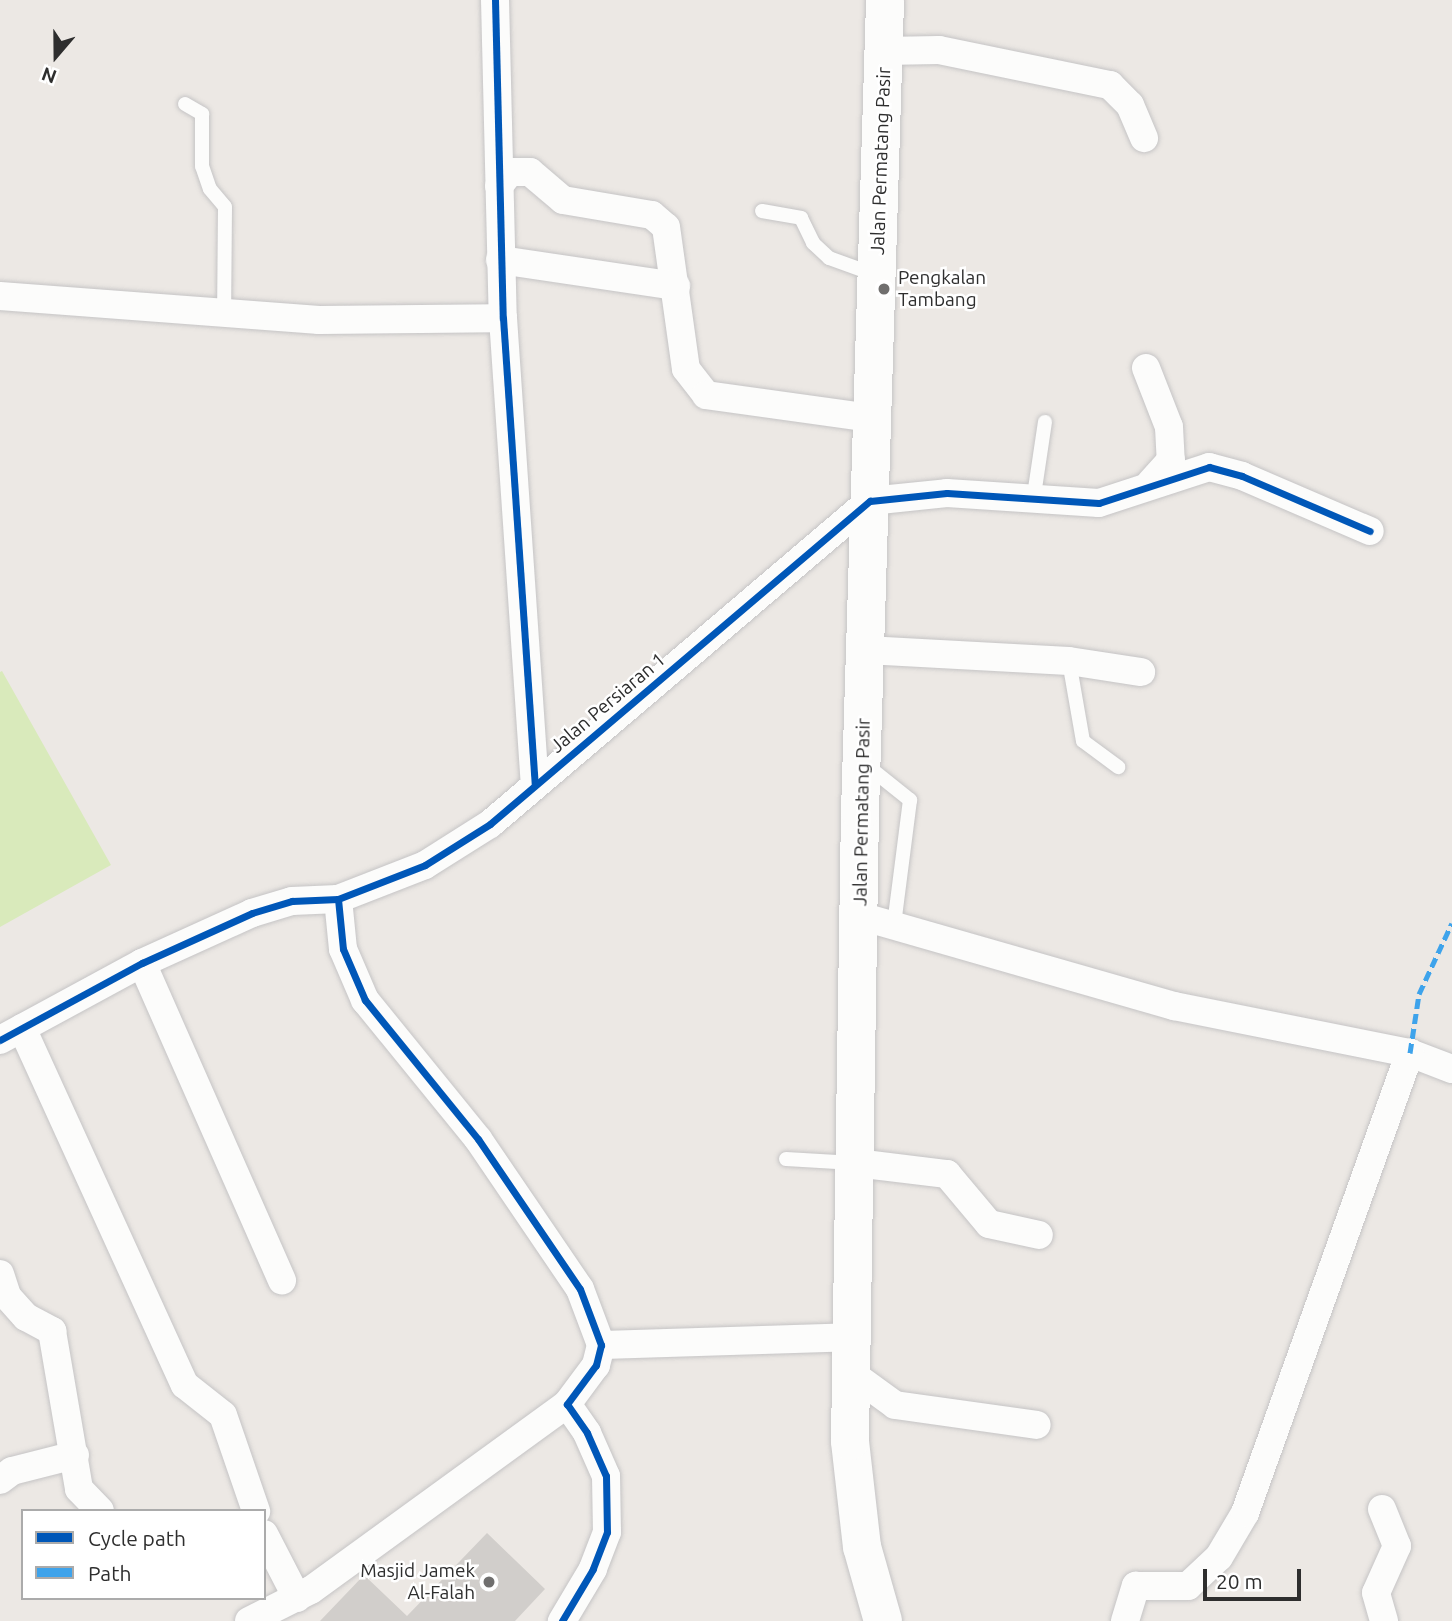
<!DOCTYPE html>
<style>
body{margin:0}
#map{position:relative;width:1452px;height:1621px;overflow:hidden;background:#ece8e4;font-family:Ubuntu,sans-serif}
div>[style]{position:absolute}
.pitch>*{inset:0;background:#d9eabb}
.building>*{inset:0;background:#d1cecb}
.roads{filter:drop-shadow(0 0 2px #c5c4c5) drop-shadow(0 0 2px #c5c4c5)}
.lane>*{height:14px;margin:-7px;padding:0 7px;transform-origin:7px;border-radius:7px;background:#fcfcfb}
.street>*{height:28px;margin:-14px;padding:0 14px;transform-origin:14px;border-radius:14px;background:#fcfcfb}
.secondary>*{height:38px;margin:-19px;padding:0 19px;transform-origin:19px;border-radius:19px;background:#fcfcfb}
.quiet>*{height:5px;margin-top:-2.5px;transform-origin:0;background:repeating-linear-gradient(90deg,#3ea3eb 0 10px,transparent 0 15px)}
.cycleway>*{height:7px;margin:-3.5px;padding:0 3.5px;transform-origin:3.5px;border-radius:3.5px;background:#0057b8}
.dots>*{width:19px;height:19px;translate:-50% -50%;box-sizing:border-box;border:4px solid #fff;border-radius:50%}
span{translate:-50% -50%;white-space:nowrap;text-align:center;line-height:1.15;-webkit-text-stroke:5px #fff;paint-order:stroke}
.street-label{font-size:19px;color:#2e2e2e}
.poi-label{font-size:19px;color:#2e2e2e}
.left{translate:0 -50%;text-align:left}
.right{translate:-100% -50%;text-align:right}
.legend{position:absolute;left:21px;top:1509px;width:245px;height:91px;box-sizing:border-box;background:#fff;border:2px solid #ababab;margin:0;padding:9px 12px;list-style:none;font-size:21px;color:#2e2e2e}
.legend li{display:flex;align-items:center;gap:14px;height:35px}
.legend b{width:35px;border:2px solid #ababab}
.north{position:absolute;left:21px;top:21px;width:70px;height:70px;-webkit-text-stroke:5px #fff;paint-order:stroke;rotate:200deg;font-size:19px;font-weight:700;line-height:28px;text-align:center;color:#2e2e2e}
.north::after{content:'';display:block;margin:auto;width:24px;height:32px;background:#2e2e2e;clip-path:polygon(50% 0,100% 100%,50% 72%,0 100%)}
.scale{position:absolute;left:1203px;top:1569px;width:98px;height:32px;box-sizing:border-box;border:4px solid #2e2e2e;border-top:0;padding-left:9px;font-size:21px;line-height:24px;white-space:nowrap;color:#2e2e2e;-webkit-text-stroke:5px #fff;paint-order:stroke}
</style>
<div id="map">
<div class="pitch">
<div style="clip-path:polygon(2px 671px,111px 865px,0 927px,0 672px)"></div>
</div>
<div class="building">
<div style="clip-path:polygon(487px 1533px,545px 1589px,515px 1621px,320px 1621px,364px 1575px,407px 1616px)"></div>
</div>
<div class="roads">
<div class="lane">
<div style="left:185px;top:104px;width:20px;rotate:30deg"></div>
<div style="left:202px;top:114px;width:52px;rotate:90deg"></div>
<div style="left:202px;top:166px;width:24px;rotate:71deg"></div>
<div style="left:210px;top:189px;width:23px;rotate:50deg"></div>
<div style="left:225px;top:207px;width:106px;rotate:90.5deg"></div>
<div style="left:762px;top:211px;width:40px;rotate:10deg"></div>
<div style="left:801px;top:218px;width:28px;rotate:64deg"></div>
<div style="left:813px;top:243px;width:22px;rotate:43deg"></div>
<div style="left:829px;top:258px;width:50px;rotate:19.9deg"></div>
<div style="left:1033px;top:502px;width:81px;rotate:-81.5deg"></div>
<div style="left:1069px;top:661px;width:81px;rotate:80.1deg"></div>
<div style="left:1083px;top:741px;width:44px;rotate:36.6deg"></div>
<div style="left:865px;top:764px;width:58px;rotate:38.7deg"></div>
<div style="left:910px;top:800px;width:126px;rotate:97.3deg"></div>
<div style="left:786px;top:1159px;width:68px;rotate:3.4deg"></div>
</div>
<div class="street">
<div style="left:495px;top:0;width:318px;rotate:88.6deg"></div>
<div style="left:503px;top:318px;width:466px;rotate:86.1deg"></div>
<div style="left:884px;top:51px;width:55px;rotate:-1deg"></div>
<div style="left:939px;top:50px;width:175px;rotate:11.6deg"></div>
<div style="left:1110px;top:85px;width:28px;rotate:45deg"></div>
<div style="left:1130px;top:105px;width:36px;rotate:67deg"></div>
<div style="left:499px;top:186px;width:18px;rotate:-52deg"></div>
<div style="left:510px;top:172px;width:20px"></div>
<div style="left:530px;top:172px;width:43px;rotate:40.3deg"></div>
<div style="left:563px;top:200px;width:90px;rotate:9.6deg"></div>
<div style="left:652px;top:215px;width:18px;rotate:41deg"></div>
<div style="left:666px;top:227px;width:143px;rotate:82deg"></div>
<div style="left:686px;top:369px;width:33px;rotate:52deg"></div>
<div style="left:706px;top:395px;width:168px;rotate:7.9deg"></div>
<div style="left:500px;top:260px;width:178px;rotate:8.4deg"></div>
<div style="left:0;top:296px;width:320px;rotate:4.3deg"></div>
<div style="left:319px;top:320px;width:184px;rotate:-0.6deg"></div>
<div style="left:1146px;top:368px;width:63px;rotate:68.7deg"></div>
<div style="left:1169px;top:427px;width:33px;rotate:87deg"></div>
<div style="left:1171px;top:460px;width:31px;rotate:132deg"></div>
<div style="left:866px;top:650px;width:203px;rotate:3.1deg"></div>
<div style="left:1069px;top:661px;width:73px;rotate:8.7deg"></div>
<div style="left:338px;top:899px;width:50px;rotate:84.3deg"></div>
<div style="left:343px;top:949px;width:56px;rotate:66.7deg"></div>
<div style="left:365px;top:1000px;width:179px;rotate:50.9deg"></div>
<div style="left:478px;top:1139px;width:181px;rotate:55.8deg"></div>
<div style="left:580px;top:1289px;width:60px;rotate:69.4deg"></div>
<div style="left:601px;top:1345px;width:21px;rotate:104deg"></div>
<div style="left:596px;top:1365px;width:49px;rotate:126.6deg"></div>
<div style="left:567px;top:1404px;width:35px;rotate:55deg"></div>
<div style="left:587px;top:1433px;width:47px;rotate:66.2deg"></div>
<div style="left:606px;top:1476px;width:56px;rotate:89deg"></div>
<div style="left:607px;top:1532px;width:40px;rotate:111deg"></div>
<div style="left:593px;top:1569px;width:61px;rotate:120.8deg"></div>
<div style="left:860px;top:916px;width:327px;rotate:16deg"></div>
<div style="left:1174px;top:1006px;width:241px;rotate:11.3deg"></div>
<div style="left:1410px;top:1053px;width:45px;rotate:20.9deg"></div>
<div style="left:142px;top:963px;width:347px;rotate:66.2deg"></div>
<div style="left:22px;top:1028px;width:392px;rotate:65.5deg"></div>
<div style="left:185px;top:1385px;width:48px;rotate:38.3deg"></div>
<div style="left:223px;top:1415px;width:102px;rotate:71deg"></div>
<div style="left:0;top:1040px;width:162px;rotate:-28.5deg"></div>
<div style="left:142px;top:963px;width:121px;rotate:-24.4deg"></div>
<div style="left:252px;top:913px;width:42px;rotate:-16.7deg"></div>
<div style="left:292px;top:901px;width:46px;rotate:-2.5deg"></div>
<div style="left:338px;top:899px;width:93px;rotate:-21.3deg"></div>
<div style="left:425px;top:865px;width:77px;rotate:-32.2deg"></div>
<div style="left:490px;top:824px;width:499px;rotate:-40.4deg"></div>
<div style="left:870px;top:501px;width:77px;rotate:-5.9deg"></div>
<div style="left:947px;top:493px;width:152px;rotate:3.8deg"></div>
<div style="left:1099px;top:503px;width:116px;rotate:-18.1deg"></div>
<div style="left:1209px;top:467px;width:34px;rotate:15deg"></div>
<div style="left:1242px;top:476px;width:139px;rotate:23.3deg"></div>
<div style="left:856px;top:1163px;width:92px;rotate:6.9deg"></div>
<div style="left:947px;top:1174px;width:65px;rotate:50deg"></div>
<div style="left:989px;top:1224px;width:51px;rotate:12.4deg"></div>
<div style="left:0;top:1274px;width:23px;rotate:72deg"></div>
<div style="left:7px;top:1296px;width:28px;rotate:48deg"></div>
<div style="left:26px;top:1317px;width:30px;rotate:28deg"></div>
<div style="left:52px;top:1331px;width:160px;rotate:80.3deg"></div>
<div style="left:79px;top:1489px;width:30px;rotate:46deg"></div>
<div style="left:601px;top:1345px;width:251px;rotate:-1.8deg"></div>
<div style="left:851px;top:1373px;width:54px;rotate:36deg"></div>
<div style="left:895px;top:1405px;width:143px;rotate:8deg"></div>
<div style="left:0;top:1480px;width:15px;rotate:-37deg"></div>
<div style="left:12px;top:1471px;width:65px;rotate:-14.3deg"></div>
<div style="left:1382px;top:1509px;width:40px;rotate:68deg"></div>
<div style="left:1397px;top:1546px;width:51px;rotate:114.1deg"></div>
<div style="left:1376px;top:1593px;width:29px;rotate:74deg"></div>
<div style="left:264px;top:1534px;width:72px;rotate:62.7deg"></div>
<div style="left:249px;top:1621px;width:69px;rotate:-26.6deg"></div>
<div style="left:311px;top:1590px;width:316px;rotate:-36deg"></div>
<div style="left:1125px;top:1621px;width:37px;rotate:-73deg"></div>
<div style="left:1136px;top:1586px;width:52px"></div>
<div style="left:1188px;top:1586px;width:42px;rotate:-43.1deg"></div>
<div style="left:1219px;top:1557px;width:51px;rotate:-59.4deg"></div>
<div style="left:1245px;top:1513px;width:489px;rotate:-70.3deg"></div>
</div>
<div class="secondary">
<div style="left:883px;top:1621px;width:77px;rotate:-105.8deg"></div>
<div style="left:862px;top:1547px;width:107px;rotate:-96.5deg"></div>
<div style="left:850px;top:1441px;width:630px;rotate:-89.09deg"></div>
<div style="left:860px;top:811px;width:811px;rotate:-88.23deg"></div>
</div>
</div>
<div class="quiet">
<div style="left:1410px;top:1053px;width:60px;rotate:-81.3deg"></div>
<div style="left:1419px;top:994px;width:78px;rotate:-65.1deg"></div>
</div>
<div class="cycleway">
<div style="left:495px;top:0;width:318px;rotate:88.6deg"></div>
<div style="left:503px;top:318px;width:466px;rotate:86.1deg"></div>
<div style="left:338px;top:899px;width:50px;rotate:84.3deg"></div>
<div style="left:343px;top:949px;width:56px;rotate:66.7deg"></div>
<div style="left:365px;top:1000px;width:179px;rotate:50.9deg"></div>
<div style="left:478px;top:1139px;width:181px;rotate:55.8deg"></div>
<div style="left:580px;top:1289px;width:60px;rotate:69.4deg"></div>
<div style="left:601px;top:1345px;width:21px;rotate:104deg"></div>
<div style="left:596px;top:1365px;width:49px;rotate:126.6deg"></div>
<div style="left:567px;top:1404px;width:35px;rotate:55deg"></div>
<div style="left:587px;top:1433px;width:47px;rotate:66.2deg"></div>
<div style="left:606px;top:1476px;width:56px;rotate:89deg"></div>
<div style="left:607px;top:1532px;width:40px;rotate:111deg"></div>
<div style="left:593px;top:1569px;width:61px;rotate:120.8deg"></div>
<div style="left:0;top:1040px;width:162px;rotate:-28.5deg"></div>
<div style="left:142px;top:963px;width:121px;rotate:-24.4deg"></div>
<div style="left:252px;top:913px;width:42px;rotate:-16.7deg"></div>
<div style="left:292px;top:901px;width:46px;rotate:-2.5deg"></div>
<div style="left:338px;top:899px;width:93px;rotate:-21.3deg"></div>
<div style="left:425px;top:865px;width:77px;rotate:-32.2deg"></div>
<div style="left:490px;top:824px;width:499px;rotate:-40.4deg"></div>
<div style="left:870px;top:501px;width:77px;rotate:-5.9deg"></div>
<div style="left:947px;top:493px;width:152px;rotate:3.8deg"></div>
<div style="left:1099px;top:503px;width:116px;rotate:-18.1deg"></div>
<div style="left:1209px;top:467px;width:34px;rotate:15deg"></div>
<div style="left:1242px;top:476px;width:139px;rotate:23.3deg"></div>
</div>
<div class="dots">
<div style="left:884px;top:289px;background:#706f6e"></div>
<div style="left:489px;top:1582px;background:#706f6e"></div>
</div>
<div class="street-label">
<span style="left:881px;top:161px;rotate:-88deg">Jalan Permatang Pasir</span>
<span style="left:608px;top:703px;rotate:-40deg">Jalan Persiaran 1</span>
<span style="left:862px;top:812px;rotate:-89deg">Jalan Permatang Pasir</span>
</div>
<div class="poi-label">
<span class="left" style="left:898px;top:289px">Pengkalan<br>Tambang</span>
<span class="right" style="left:475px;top:1582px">Masjid Jamek<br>Al-Falah</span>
</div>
<ul class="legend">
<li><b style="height:9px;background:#0057b8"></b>Cycle path</li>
<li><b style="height:9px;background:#3ea3eb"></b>Path</li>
</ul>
<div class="north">N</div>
<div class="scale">20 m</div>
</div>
